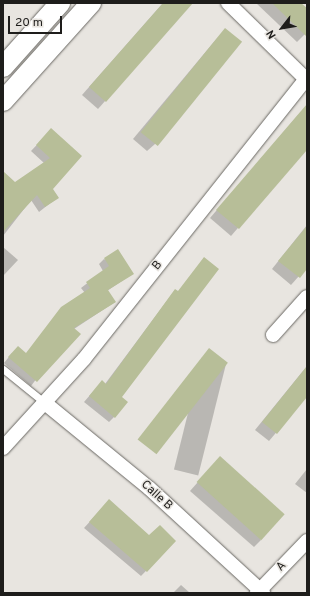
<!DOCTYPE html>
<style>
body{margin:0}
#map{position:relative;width:310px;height:596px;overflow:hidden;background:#e8e5e0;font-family:Overpass,sans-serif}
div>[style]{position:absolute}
.shadow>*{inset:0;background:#0003;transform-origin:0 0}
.building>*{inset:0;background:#b7be98;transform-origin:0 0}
.roads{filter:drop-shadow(0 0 1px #6a6863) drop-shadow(0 0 1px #6a6863)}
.lane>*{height:7px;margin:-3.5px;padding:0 3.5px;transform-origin:3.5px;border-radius:3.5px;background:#fff}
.street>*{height:14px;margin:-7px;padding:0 7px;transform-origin:7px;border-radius:7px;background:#fff}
.secondary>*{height:20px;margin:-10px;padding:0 10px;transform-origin:10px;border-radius:10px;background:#fff}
span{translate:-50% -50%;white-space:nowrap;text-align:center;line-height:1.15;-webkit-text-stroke:3px #e8e5e0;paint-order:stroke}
.street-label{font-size:12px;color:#1e1d1b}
.frame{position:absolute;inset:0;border:4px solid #1e1d1b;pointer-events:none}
.north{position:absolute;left:262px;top:8px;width:40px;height:40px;-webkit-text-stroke:3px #e8e5e0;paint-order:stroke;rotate:239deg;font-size:11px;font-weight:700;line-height:16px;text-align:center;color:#1e1d1b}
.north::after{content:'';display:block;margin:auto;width:14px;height:18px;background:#1e1d1b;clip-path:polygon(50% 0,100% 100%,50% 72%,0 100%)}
.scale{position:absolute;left:8px;top:16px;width:54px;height:18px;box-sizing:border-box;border:2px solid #1e1d1b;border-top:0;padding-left:5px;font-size:12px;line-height:14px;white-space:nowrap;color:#1e1d1b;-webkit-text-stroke:3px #e8e5e0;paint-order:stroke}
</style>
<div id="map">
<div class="shadow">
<div style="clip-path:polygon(163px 3px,192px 3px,98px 109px,82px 95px)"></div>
<div style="clip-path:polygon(256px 3px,300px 3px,307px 10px,307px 32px,297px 42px)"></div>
<div style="clip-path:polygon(218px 37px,155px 144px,147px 151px,133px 139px)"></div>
<div style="clip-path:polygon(307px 108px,307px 148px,231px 236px,210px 218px,298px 115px)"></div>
<div style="clip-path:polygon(51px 130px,52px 189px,58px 197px,39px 212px,31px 200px,3px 236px,3px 172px,15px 183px,44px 163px,31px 151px)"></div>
<div style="clip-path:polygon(307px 225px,307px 267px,291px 285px,272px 269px)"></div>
<div style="clip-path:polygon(3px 247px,18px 260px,3px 276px)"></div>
<div style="clip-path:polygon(104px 259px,132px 274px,107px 291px,115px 302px,74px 329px,31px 386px,4px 363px,12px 353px,23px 357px,85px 293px,81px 288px,103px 271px,99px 264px)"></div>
<div style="clip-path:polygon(175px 290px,121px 397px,114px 417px,109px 422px,84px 402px,97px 387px,105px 384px)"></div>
<div style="left:202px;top:357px;width:25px;height:116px;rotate:14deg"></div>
<div style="clip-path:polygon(307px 366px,307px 396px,269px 441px,255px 430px)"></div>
<div style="clip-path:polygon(213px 465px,261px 540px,254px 547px,190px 491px)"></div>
<div style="clip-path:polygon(307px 469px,307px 493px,295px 484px)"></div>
<div style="clip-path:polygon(104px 506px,149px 537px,175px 541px,141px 576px,84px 528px)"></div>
<div style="clip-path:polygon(181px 585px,190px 593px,173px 593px)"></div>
</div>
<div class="building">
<div style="clip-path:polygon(163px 3px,193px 3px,106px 102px,89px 87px)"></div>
<div style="clip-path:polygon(272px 3px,301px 3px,307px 8px,307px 37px)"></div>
<div style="left:225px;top:28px;width:22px;height:134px;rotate:39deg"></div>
<div style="clip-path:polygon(307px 104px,307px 150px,239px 229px,216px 210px)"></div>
<div style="clip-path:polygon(51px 128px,82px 156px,53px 189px,59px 198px,45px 207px,37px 195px,3px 232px,3px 171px,15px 182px,50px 158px,36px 145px)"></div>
<div style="clip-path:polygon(307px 226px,307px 269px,300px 278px,278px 261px)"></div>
<div style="clip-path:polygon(118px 249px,134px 274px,108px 290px,116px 302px,74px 328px,81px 334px,37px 382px,8px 357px,18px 346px,26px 353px,61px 307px,90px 288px,86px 282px,109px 266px,104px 258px)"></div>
<div style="clip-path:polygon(204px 257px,219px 269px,122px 397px,128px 402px,115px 418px,89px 396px,102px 380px,106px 384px,175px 289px,178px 291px)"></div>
<div style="left:209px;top:348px;width:24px;height:116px;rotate:38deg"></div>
<div style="clip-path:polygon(307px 366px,307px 397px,277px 434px,262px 422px)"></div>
<div style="left:220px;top:456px;width:87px;height:35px;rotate:42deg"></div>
<div style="clip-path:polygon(109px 499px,149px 535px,160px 525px,176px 541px,147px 572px,89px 522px)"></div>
</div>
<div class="roads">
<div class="lane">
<div style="left:3px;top:369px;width:54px;rotate:39deg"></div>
</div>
<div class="street">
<div style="left:228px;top:3px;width:110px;rotate:44.3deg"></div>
<div style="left:273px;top:335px;width:51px;rotate:-48.2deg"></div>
<div style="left:45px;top:403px;width:134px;rotate:39.3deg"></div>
<div style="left:149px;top:488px;width:155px;rotate:42.6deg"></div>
<div style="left:3px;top:448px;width:120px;rotate:-47.7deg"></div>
<div style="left:84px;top:359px;width:359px;rotate:-51.6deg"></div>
<div style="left:257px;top:593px;width:72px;rotate:-46.1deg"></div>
</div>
<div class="secondary">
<div style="left:3px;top:67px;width:86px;rotate:-48.3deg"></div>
<div style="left:3px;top:101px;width:132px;rotate:-48.1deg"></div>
</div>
</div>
<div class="street-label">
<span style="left:158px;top:266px;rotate:-51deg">B</span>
<span style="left:156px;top:496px;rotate:42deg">Calle B</span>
<span style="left:282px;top:567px;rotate:-47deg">A</span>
</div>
<div class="frame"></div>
<div class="north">N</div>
<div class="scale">20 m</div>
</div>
